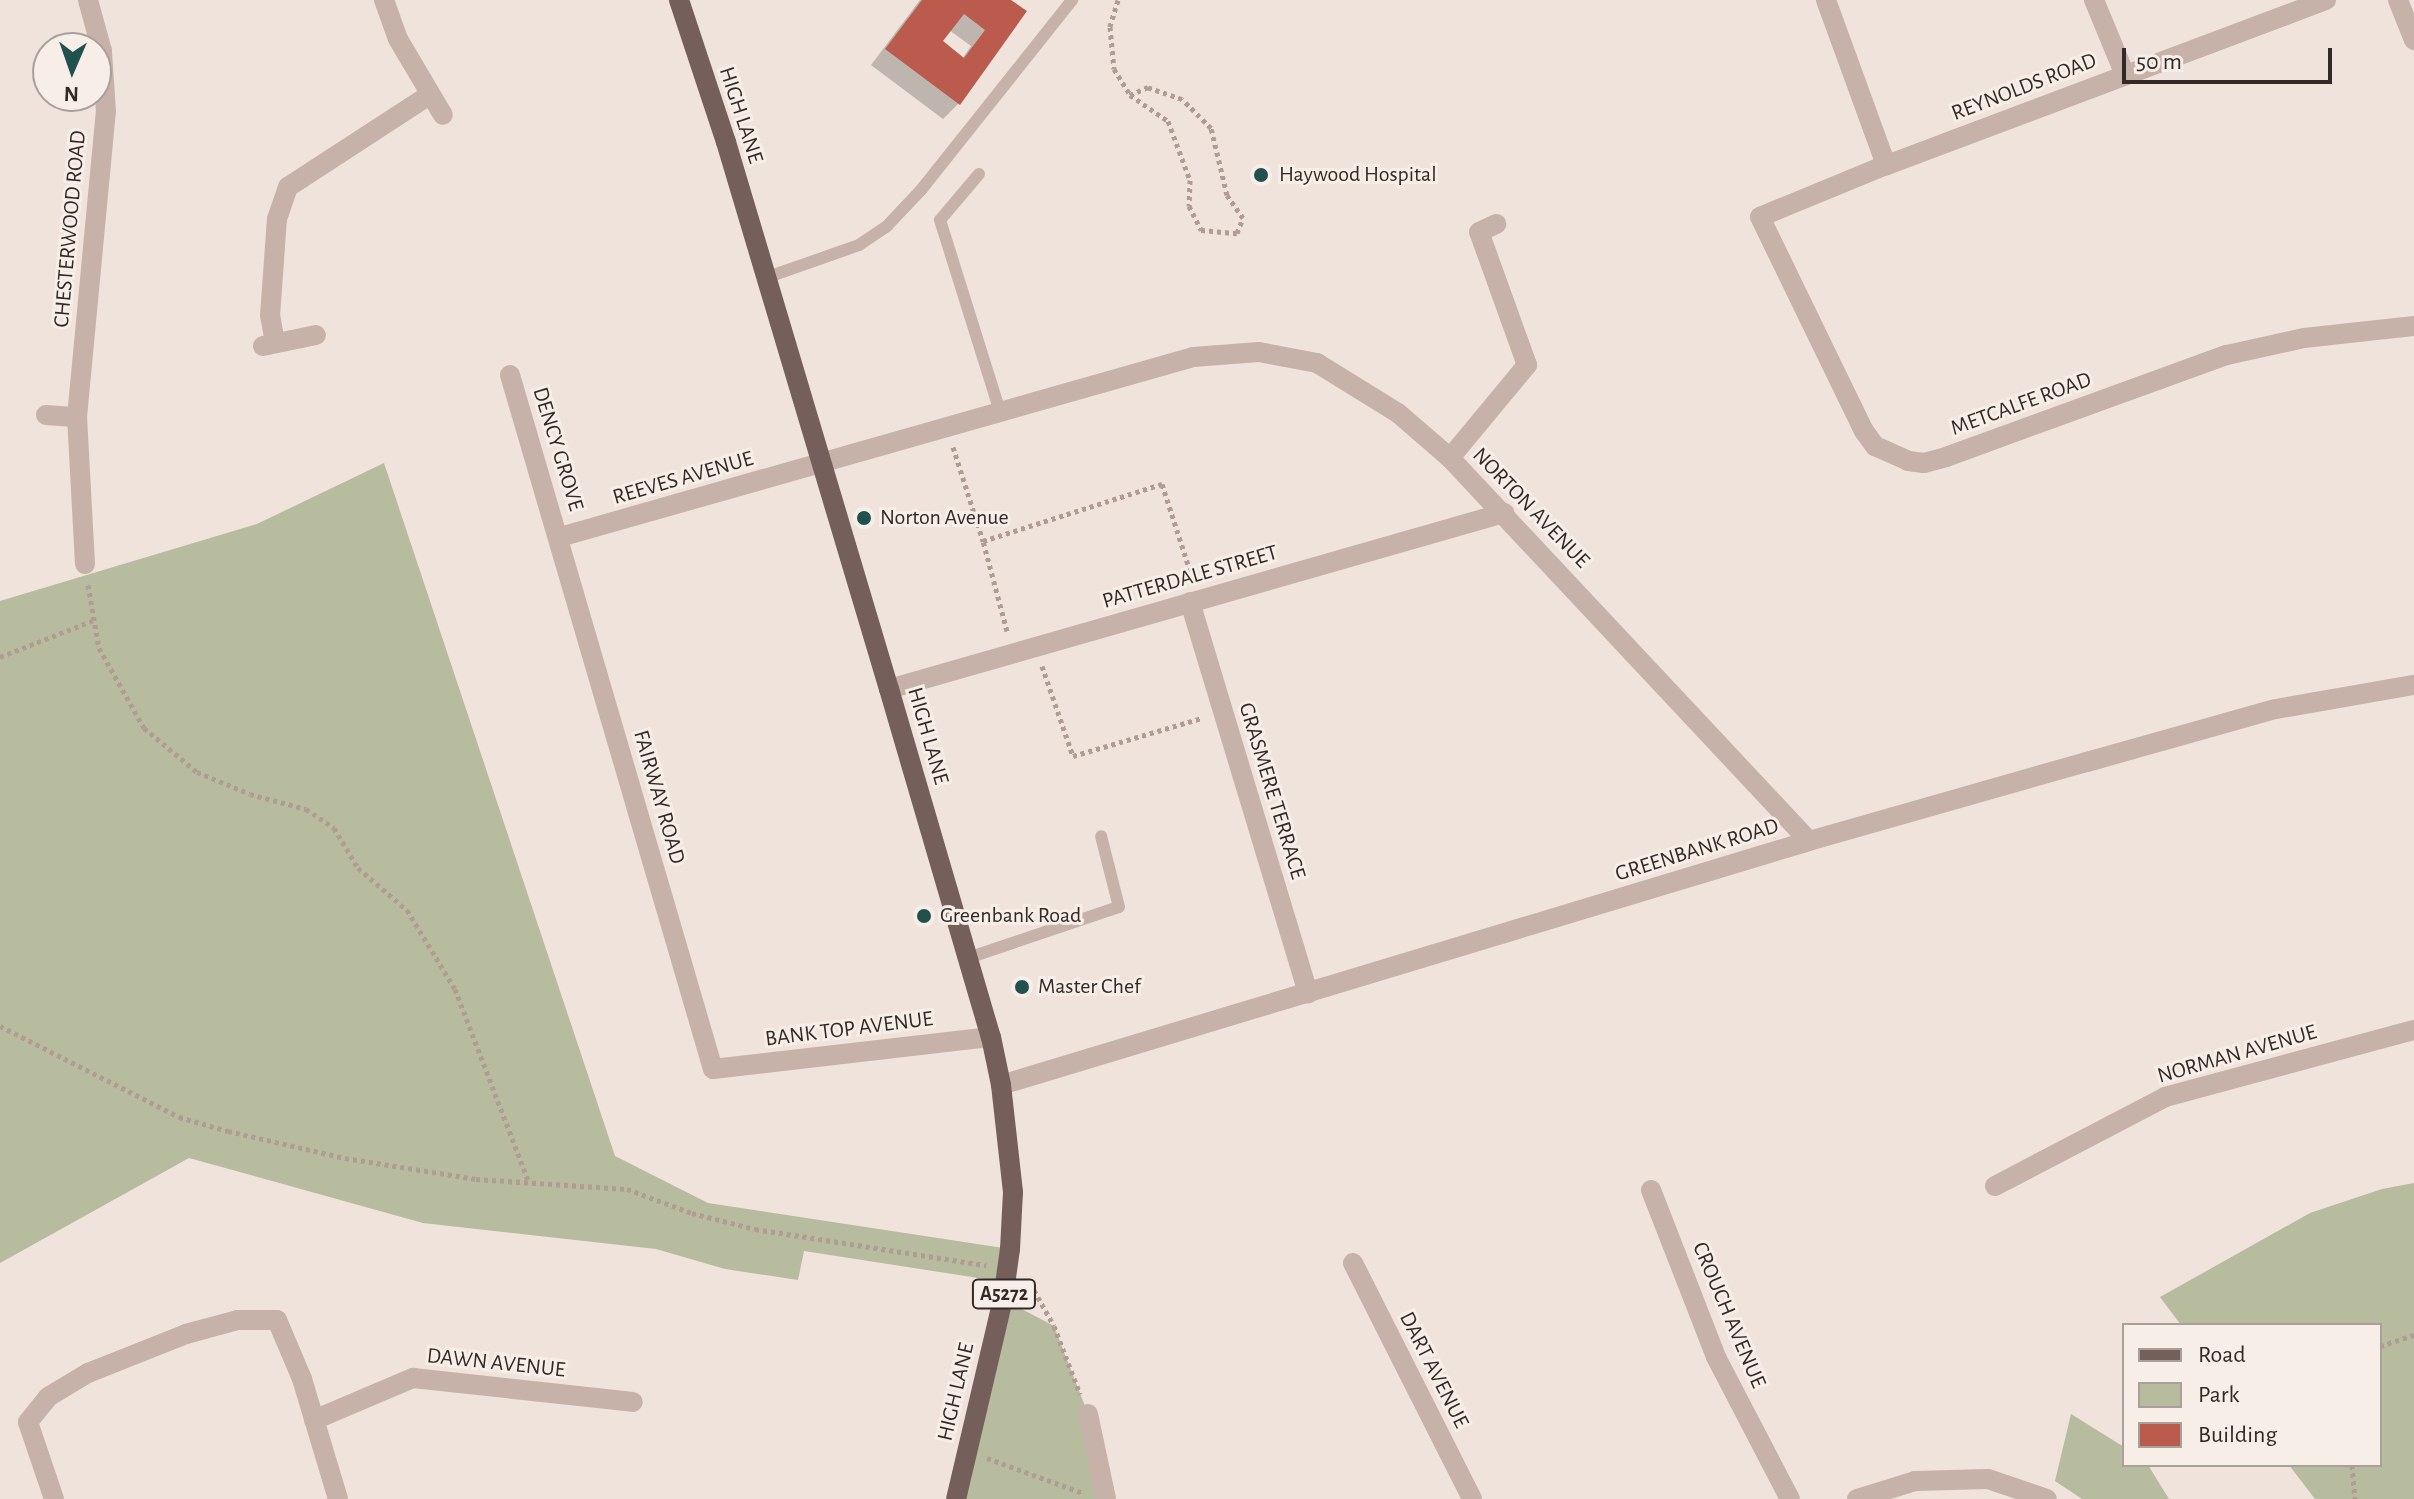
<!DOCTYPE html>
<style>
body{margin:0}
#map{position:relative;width:2414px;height:1499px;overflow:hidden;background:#efe3db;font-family:"Alegreya Sans",sans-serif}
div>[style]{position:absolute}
.green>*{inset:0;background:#b6bc9d}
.shadow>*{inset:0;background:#0003}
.building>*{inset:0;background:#ba5b4e}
.path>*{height:5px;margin-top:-2.5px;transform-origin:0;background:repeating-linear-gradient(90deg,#b19c93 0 4px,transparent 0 8px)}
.service>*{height:12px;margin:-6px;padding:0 6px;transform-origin:6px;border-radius:6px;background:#c6b2a8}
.minor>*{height:20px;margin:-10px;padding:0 10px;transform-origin:10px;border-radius:10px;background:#c6b2a8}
.tertiary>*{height:20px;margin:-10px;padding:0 10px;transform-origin:10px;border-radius:10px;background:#c6b2a8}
.primary>*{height:20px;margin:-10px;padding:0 10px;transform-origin:10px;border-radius:10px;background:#745f5a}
.dots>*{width:22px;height:22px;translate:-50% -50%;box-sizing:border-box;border:4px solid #f7eee7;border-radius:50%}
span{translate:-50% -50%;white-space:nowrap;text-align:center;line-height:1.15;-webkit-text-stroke:6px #f7eee7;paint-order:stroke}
.shield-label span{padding:2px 6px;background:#f7eee7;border:2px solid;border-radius:6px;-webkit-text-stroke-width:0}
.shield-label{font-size:20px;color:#332a28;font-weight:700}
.street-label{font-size:22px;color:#332a28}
.poi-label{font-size:22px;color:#332a28}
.left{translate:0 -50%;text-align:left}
.legend{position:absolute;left:2122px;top:1323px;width:260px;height:144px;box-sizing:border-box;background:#f7eee7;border:2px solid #a9a09b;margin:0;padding:10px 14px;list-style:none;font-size:24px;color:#332a28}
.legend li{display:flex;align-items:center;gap:16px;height:40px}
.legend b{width:40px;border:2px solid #a9a09b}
.north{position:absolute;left:32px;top:32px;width:80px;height:80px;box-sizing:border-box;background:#f7eee7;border:2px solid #a9a09b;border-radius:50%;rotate:182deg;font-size:22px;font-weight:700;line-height:32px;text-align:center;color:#332a28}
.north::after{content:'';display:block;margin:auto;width:28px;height:36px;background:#21514e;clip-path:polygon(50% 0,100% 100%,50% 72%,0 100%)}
.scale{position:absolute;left:2122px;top:48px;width:210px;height:36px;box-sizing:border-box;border:4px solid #332a28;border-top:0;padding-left:10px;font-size:24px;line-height:28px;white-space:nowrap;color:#332a28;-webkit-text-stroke:6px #f7eee7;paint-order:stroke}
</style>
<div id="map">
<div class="green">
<div style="clip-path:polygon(384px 463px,615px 1156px,708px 1203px,1010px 1249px,1004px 1282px,804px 1251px,798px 1280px,725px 1269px,656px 1249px,423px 1223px,189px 1158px,0 1263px,0 601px,257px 524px)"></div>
<div style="clip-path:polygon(2414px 1183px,2414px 1499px,2315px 1499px,2289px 1465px,2380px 1465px,2380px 1325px,2181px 1325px,2160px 1297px,2310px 1213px,2382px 1189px)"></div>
<div style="clip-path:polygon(1003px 1299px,1054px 1326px,1088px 1414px,1106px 1499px,956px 1499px)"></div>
<div style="clip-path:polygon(2071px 1414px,2124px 1447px,2124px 1465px,2148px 1465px,2169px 1499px,2082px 1499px,2055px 1481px)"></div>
</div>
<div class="shadow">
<div style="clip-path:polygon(evenodd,920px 0,1008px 0,1024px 12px,958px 104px,943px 119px,871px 65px,920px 0,949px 30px,971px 46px,962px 59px,940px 42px,949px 30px)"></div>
</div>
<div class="building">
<div style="clip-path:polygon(evenodd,922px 0,1011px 0,1027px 11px,960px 105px,885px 49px,922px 0,964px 14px,985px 30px,964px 58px,943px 41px,964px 14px)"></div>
</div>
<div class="path">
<div style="left:1118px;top:0;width:28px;rotate:107deg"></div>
<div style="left:1110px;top:27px;width:42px;rotate:84.6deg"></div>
<div style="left:1114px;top:69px;width:31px;rotate:58deg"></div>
<div style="left:1130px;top:95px;width:46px;rotate:34.4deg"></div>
<div style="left:1168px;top:121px;width:63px;rotate:69.6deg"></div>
<div style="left:1190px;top:180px;width:26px;rotate:92deg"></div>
<div style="left:1189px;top:206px;width:27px;rotate:63deg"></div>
<div style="left:1201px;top:230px;width:36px;rotate:5deg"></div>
<div style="left:1237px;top:233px;width:16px;rotate:-68deg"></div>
<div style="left:1243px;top:218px;width:28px;rotate:-125deg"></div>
<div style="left:1227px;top:195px;width:69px;rotate:-103.4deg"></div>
<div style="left:1211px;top:128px;width:41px;rotate:-135deg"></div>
<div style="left:1182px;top:99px;width:36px;rotate:-161deg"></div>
<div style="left:1148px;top:87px;width:20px;rotate:156deg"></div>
<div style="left:953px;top:447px;width:99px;rotate:72.3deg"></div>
<div style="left:88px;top:585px;width:64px;rotate:80.1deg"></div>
<div style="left:99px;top:648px;width:92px;rotate:60.6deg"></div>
<div style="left:144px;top:728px;width:69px;rotate:39.7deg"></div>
<div style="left:197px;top:772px;width:57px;rotate:22.5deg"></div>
<div style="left:250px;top:794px;width:58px;rotate:15deg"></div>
<div style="left:306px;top:809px;width:34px;rotate:34deg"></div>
<div style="left:334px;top:828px;width:47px;rotate:59deg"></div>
<div style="left:358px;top:868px;width:65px;rotate:40.6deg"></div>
<div style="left:407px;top:910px;width:92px;rotate:58.7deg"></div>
<div style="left:455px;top:989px;width:204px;rotate:69.1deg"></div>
<div style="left:1007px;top:631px;width:93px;rotate:-104.9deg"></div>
<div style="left:983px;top:541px;width:188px;rotate:-17.7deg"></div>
<div style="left:1162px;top:484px;width:101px;rotate:72.1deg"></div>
<div style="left:0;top:657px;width:101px;rotate:-21.5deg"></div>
<div style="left:1042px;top:666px;width:95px;rotate:71deg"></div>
<div style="left:1073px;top:756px;width:134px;rotate:-16.4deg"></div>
<div style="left:0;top:1026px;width:201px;rotate:26.9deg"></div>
<div style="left:179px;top:1117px;width:51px;rotate:15.9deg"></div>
<div style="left:228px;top:1131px;width:120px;rotate:13deg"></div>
<div style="left:345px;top:1158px;width:133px;rotate:9.1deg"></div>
<div style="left:476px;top:1179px;width:151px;rotate:3.8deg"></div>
<div style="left:627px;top:1189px;width:69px;rotate:20.3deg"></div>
<div style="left:692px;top:1213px;width:65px;rotate:14.3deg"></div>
<div style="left:755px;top:1229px;width:234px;rotate:8.9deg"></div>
<div style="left:1030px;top:1283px;width:49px;rotate:60.8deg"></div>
<div style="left:1054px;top:1326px;width:73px;rotate:69.1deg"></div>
<div style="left:2380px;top:1346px;width:36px;rotate:-18deg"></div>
<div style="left:987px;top:1458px;width:102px;rotate:20deg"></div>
<div style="left:2352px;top:1465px;width:34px;rotate:85deg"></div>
</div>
<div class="service">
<div style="left:979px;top:174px;width:60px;rotate:130.3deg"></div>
<div style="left:940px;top:220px;width:200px;rotate:72.6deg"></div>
<div style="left:765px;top:278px;width:100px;rotate:-19.3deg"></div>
<div style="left:859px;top:245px;width:34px;rotate:-34deg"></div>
<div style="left:887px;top:226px;width:50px;rotate:-46.6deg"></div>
<div style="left:921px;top:190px;width:243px;rotate:-51.5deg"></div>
<div style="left:968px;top:958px;width:159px;rotate:-18.7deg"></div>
<div style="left:1119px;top:907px;width:73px;rotate:-104.2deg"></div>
</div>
<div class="minor">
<div style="left:384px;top:0;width:41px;rotate:70.3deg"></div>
<div style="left:398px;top:39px;width:88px;rotate:59.4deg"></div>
<div style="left:1826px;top:0;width:176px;rotate:70deg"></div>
<div style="left:2094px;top:0;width:81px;rotate:67.5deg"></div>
<div style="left:2326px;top:0;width:470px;rotate:159.4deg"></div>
<div style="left:1886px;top:165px;width:136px;rotate:157.6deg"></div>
<div style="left:1760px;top:217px;width:238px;rotate:64.1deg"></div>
<div style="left:1864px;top:431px;width:19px;rotate:54deg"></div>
<div style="left:1875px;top:446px;width:36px;rotate:24deg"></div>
<div style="left:1908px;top:461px;width:16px;rotate:7deg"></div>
<div style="left:1924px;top:463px;width:23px;rotate:-15deg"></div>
<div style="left:1946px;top:457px;width:299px;rotate:-20deg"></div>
<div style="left:2227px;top:355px;width:79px;rotate:-12.4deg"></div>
<div style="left:2304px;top:338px;width:111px;rotate:-6.2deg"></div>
<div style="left:2398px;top:0;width:43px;rotate:68.2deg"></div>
<div style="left:275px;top:343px;width:27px;rotate:-100deg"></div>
<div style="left:270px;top:316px;width:97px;rotate:-85.9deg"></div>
<div style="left:277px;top:219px;width:34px;rotate:-71deg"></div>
<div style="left:288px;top:187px;width:168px;rotate:-33.1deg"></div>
<div style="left:263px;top:346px;width:54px;rotate:-11.7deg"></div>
<div style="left:510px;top:375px;width:723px;rotate:73.7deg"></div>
<div style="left:713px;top:1069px;width:280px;rotate:-6.6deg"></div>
<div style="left:46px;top:415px;width:31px;rotate:4deg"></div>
<div style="left:1450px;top:458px;width:121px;rotate:-50.4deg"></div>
<div style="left:1527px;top:365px;width:141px;rotate:-109.8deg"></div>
<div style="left:1479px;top:232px;width:19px;rotate:-25deg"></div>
<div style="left:560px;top:537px;width:658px;rotate:-15.87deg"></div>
<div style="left:1193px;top:357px;width:66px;rotate:-4.3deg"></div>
<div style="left:1259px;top:352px;width:59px;rotate:10.7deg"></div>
<div style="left:1317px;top:363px;width:95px;rotate:31.7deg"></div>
<div style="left:1398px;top:413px;width:69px;rotate:40.9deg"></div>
<div style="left:1450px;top:458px;width:525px;rotate:46.85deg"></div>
<div style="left:85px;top:564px;width:147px;rotate:-93.1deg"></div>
<div style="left:77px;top:417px;width:306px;rotate:-84.6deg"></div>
<div style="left:106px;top:112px;width:61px;rotate:-93.8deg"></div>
<div style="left:102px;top:51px;width:53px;rotate:-105.4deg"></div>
<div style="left:1190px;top:602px;width:409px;rotate:73.2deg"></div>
<div style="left:889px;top:689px;width:640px;rotate:-15.97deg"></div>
<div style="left:1995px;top:1186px;width:192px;rotate:-27.6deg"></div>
<div style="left:2165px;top:1097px;width:258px;rotate:-15.1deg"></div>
<div style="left:1651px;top:1190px;width:179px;rotate:68.7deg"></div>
<div style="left:1716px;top:1357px;width:160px;rotate:62.5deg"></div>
<div style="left:1353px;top:1263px;width:264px;rotate:63.2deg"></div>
<div style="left:1088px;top:1414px;width:87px;rotate:78deg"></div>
<div style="left:314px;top:1420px;width:108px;rotate:-23deg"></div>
<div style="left:413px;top:1378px;width:221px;rotate:6.2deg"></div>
<div style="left:54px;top:1499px;width:81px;rotate:-108.7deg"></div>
<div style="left:28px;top:1422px;width:32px;rotate:-51deg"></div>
<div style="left:48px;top:1397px;width:47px;rotate:-31deg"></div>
<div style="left:88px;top:1373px;width:105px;rotate:-21.7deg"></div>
<div style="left:186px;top:1334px;width:54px;rotate:-15.1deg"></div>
<div style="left:238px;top:1320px;width:39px"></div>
<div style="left:277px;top:1320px;width:64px;rotate:67deg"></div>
<div style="left:302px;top:1379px;width:125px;rotate:73.3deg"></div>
<div style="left:1857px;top:1499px;width:61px;rotate:-17.2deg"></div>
<div style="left:1915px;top:1481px;width:73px;rotate:-1.6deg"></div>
<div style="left:1988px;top:1479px;width:62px;rotate:18.7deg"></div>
</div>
<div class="tertiary">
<div style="left:1001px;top:1085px;width:844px;rotate:-16.8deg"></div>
<div style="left:1809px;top:841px;width:289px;rotate:-15.9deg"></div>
<div style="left:2087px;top:762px;width:196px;rotate:-15.7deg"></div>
<div style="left:2276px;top:709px;width:140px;rotate:-9.9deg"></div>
</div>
<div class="primary">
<div style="left:679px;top:0;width:150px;rotate:71.7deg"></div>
<div style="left:726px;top:142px;width:571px;rotate:73.41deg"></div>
<div style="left:889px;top:689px;width:363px;rotate:73.7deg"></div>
<div style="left:991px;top:1037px;width:49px;rotate:78.2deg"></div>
<div style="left:1001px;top:1085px;width:108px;rotate:83.6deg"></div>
<div style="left:1013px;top:1192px;width:57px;rotate:93deg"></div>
<div style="left:1010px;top:1249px;width:50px;rotate:98deg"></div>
<div style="left:1003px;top:1299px;width:205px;rotate:103.2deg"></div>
</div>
<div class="dots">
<div style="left:1261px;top:175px;background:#21514e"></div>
<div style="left:864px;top:518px;background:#21514e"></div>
<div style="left:924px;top:916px;background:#21514e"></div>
<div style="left:1022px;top:987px;background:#21514e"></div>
</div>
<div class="shield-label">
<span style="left:1004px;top:1294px">A5272</span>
</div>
<div class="street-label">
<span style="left:2024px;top:87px;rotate:-21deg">REYNOLDS ROAD</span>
<span style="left:741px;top:115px;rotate:72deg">HIGH LANE</span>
<span style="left:70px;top:229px;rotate:-85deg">CHESTERWOOD ROAD</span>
<span style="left:2021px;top:404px;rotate:-20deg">METCALFE ROAD</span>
<span style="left:558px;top:449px;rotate:73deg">DENCY GROVE</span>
<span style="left:683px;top:478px;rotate:-16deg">REEVES AVENUE</span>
<span style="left:1531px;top:508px;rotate:46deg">NORTON AVENUE</span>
<span style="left:1190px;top:577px;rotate:-16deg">PATTERDALE STREET</span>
<span style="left:928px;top:736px;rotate:74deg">HIGH LANE</span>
<span style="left:1272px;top:791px;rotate:73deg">GRASMERE TERRACE</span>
<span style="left:659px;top:797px;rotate:74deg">FAIRWAY ROAD</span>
<span style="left:1697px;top:850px;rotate:-17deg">GREENBANK ROAD</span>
<span style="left:849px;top:1029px;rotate:-7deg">BANK TOP AVENUE</span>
<span style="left:2237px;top:1054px;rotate:-16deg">NORMAN AVENUE</span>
<span style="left:1729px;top:1315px;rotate:67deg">CROUCH AVENUE</span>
<span style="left:496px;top:1363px;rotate:6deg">DAWN AVENUE</span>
<span style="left:1434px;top:1370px;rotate:63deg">DART AVENUE</span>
<span style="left:956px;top:1392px;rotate:-77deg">HIGH LANE</span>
</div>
<div class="poi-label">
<span class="left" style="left:1279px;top:175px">Haywood Hospital</span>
<span class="left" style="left:880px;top:518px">Norton Avenue</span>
<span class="left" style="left:940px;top:916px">Greenbank Road</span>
<span class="left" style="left:1038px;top:987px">Master Chef</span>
</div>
<ul class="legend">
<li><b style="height:10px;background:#745f5a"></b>Road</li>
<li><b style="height:22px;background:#b6bc9d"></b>Park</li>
<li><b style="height:22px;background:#ba5b4e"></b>Building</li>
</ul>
<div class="north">N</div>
<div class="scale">50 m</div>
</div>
